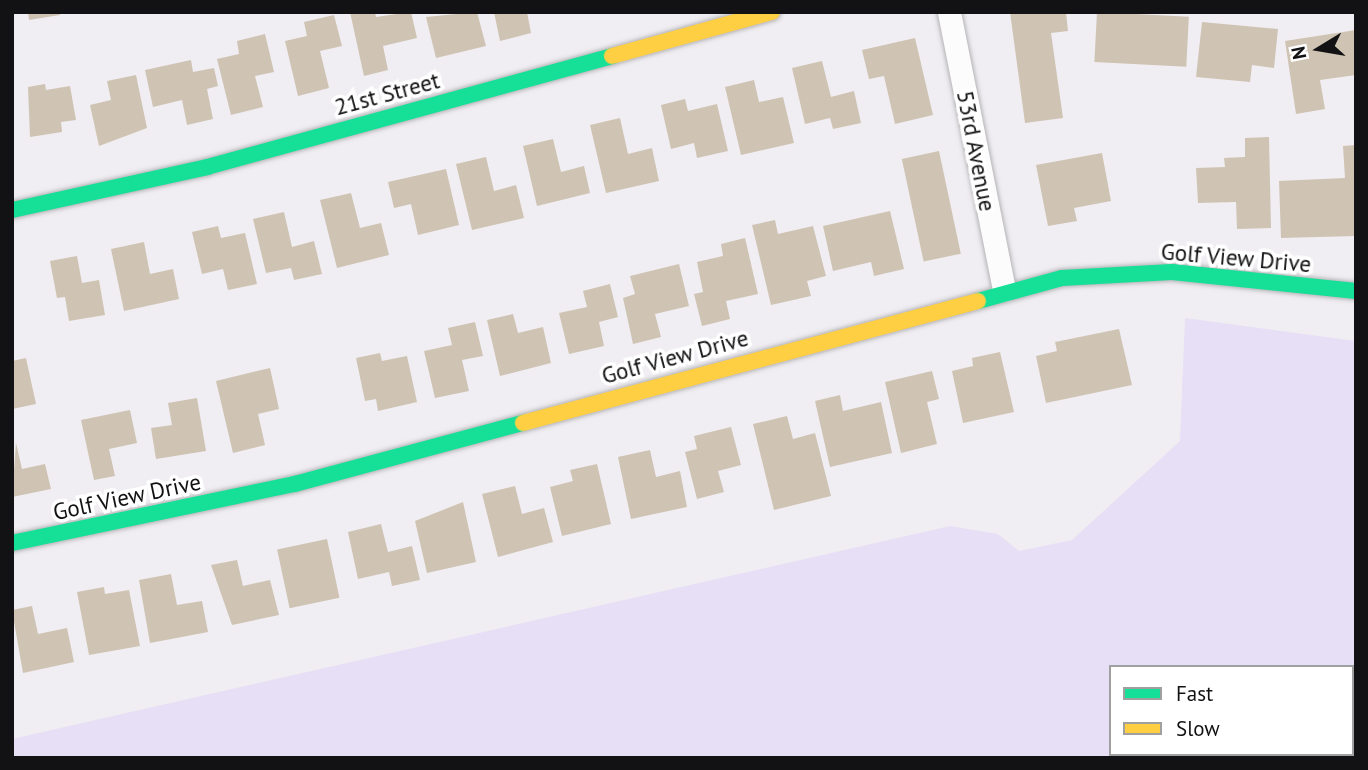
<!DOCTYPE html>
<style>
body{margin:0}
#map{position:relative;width:1368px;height:770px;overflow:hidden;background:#f0eef2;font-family:"PT Sans",sans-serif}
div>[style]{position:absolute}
.green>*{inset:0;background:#e7dff5}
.building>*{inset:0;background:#cfc3b3;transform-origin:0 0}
.roads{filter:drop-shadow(0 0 2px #b5b4b7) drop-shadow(0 0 2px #b5b4b7)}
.street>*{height:23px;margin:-11.5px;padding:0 11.5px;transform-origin:11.5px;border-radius:11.5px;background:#fdfcfd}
.fast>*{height:16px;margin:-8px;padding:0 8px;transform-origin:8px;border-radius:8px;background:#16e098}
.slow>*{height:16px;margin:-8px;padding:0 8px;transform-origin:8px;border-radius:8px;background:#ffcf43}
span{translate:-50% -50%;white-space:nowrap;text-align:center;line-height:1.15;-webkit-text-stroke:7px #fff;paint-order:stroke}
.street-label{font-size:23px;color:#121214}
.frame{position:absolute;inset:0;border:14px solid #121214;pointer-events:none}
.legend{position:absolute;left:1109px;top:665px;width:245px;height:91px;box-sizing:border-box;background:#fff;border:2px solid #a0a0a1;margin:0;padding:9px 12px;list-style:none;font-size:21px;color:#121214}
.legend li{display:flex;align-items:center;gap:14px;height:35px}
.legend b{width:35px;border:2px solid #a0a0a1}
.north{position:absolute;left:1284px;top:14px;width:70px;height:70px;-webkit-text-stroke:5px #fff;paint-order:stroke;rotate:259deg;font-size:19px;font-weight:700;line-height:28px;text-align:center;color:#121214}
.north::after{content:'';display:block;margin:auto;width:24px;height:32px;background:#121214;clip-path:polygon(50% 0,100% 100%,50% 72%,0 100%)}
</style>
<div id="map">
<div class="green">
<div style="clip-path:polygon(evenodd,1185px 318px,1356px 341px,1356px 758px,12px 758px,12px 739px,950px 526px,998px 534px,1019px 551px,1072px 540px,1180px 441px,1185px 318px,1111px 667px,1352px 667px,1352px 754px,1111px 754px,1111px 667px)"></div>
</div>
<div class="building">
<div style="clip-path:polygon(28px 12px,60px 12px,60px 15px,29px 20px)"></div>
<div style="clip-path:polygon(350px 12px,375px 12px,376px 17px,411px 12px,417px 38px,383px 46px,388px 70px,364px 76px)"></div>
<div style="clip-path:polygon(477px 12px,486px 46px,436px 58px,426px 17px)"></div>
<div style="clip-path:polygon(494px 12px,527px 12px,531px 33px,500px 41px)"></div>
<div style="clip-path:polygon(1010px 12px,1066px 12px,1068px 31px,1051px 33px,1063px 118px,1025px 123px)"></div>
<div style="left:1097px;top:12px;width:92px;height:50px;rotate:3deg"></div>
<div style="clip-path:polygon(334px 15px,342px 46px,320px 51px,329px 88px,298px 96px,285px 41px,307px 36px,304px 22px)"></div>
<div style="clip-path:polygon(1202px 22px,1278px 29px,1274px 68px,1252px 65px,1250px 82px,1196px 77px)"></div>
<div style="clip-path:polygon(1356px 30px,1356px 75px,1320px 80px,1325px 109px,1296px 114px,1285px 41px)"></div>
<div style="clip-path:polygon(265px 34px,274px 72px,255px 76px,263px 107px,231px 115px,217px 59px,239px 54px,237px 41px)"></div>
<div style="clip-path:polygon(915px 38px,933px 115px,895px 124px,884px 76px,869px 79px,862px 50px)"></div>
<div style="clip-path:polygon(191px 60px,193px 72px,214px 68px,218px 86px,207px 89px,213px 119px,187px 125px,182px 100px,153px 107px,145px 70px)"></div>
<div style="clip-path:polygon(822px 61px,831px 97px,854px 91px,861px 123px,833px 129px,830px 118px,805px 124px,792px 68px)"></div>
<div style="clip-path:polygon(136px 75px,147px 128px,99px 146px,90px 105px,111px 100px,107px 81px)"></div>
<div style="clip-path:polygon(754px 80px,759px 102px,783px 97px,794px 143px,741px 155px,725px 87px)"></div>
<div style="clip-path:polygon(45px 84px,46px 90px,70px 86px,76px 120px,61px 122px,62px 132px,30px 137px,28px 87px)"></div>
<div style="clip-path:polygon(685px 99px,688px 111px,717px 104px,728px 151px,697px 158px,694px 143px,671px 149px,661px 105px)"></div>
<div style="clip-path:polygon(620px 118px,628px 154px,652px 148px,659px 181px,606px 193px,590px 125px)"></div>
<div style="clip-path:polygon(1269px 137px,1271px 228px,1237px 229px,1236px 202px,1198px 203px,1196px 168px,1225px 167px,1224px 158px,1245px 157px,1245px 138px)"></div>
<div style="clip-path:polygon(553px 139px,561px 172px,584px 166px,590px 193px,537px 206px,523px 146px)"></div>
<div style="clip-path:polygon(1356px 145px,1356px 236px,1281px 238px,1279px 181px,1345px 178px,1343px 146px)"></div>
<div style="left:939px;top:151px;width:105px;height:38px;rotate:78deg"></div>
<div style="clip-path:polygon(1102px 153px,1111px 201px,1074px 208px,1077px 221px,1048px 226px,1036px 165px)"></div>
<div style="clip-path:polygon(486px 157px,494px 191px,516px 185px,524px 218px,472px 230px,456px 164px)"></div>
<div style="clip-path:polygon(446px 169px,459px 225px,418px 235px,411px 204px,394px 208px,388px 182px)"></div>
<div style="clip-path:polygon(351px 193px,360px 228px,381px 223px,389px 255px,337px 268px,320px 200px)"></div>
<div style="clip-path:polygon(890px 211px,904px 269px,874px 276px,871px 262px,833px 271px,823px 226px)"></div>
<div style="clip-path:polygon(284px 212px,292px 247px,314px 241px,322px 274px,294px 280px,291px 268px,266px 273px,253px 219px)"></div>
<div style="clip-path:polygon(775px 220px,778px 234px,813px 226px,826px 276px,807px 281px,811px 296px,771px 305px,752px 225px)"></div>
<div style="clip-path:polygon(218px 226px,221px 238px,245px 233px,257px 284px,228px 290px,223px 269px,202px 274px,192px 232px)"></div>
<div style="clip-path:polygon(745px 238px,758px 294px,726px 301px,730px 319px,702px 326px,694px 294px,703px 292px,697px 262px,723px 256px,721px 244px)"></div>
<div style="clip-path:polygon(144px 242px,150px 274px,173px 269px,179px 299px,124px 311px,111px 249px)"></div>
<div style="clip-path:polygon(77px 256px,82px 283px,99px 280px,105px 315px,69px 321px,65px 297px,57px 298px,50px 261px)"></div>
<div style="clip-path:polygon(679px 264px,689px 306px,655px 314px,661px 337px,633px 344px,623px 298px,635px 294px,630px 276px)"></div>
<div style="clip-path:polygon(610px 284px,618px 317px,599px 322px,604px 346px,569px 354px,559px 313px,587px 307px,583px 291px)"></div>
<div style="clip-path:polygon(513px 314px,518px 333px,543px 327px,551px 363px,500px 376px,487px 320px)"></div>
<div style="clip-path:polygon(475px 322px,483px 356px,462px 360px,469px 391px,435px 398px,424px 351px,452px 345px,448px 328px)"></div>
<div style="clip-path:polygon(1119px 329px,1132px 385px,1046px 403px,1036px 356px,1057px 351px,1055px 342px)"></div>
<div style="clip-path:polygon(1000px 352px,1014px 412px,963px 423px,952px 371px,973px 366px,972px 358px)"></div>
<div style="clip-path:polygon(380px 353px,382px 361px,407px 356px,417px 402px,378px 411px,376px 399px,365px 401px,356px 358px)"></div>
<div style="clip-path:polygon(26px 358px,36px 404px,12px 409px,12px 361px)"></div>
<div style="clip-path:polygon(270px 368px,279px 409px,258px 414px,265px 445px,233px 453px,216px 381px)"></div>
<div style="clip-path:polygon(932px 371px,939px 399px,927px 402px,937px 444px,901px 453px,885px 382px)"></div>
<div style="clip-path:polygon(840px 395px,843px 411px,881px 402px,892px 453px,830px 467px,815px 401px)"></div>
<div style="clip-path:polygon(197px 398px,206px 451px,156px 459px,151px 428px,172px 425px,168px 403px)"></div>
<div style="clip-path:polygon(130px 410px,137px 443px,109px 449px,115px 476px,94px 480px,81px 420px)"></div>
<div style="clip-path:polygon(787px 416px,793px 439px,815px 433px,831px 496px,774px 510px,753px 424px)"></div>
<div style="clip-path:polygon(731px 427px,741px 465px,718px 471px,724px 492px,697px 499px,685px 452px,697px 449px,694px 436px)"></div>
<div style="clip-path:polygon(16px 443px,22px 469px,45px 464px,51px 489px,12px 497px)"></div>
<div style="clip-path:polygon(650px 450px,656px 477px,680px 471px,687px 507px,631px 519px,618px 457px)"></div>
<div style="clip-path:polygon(597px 464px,611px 524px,562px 536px,550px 487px,573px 481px,570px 470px)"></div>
<div style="clip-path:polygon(515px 486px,522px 514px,544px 508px,553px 542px,498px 557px,482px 494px)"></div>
<div style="clip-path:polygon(463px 502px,476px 562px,427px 573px,415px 521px)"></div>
<div style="clip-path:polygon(381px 524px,388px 552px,412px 546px,420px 580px,392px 586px,389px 572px,358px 579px,348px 532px)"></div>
<div style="left:327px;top:539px;width:60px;height:51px;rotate:78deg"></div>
<div style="clip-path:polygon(237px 560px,243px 586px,270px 580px,279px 615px,232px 625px,211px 565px)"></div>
<div style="clip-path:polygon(171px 574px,177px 605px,202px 601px,208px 632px,150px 643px,139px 580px)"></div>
<div style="clip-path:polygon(104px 587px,105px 594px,129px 590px,140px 646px,89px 655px,77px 592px)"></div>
<div style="clip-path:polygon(32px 606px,38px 634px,67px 628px,74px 662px,23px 673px,12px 610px)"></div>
</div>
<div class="roads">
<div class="street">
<div style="left:949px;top:12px;width:283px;rotate:78.8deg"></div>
</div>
<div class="fast">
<div style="left:12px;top:210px;width:200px;rotate:-12.4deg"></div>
<div style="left:207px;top:167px;width:420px;rotate:-15.3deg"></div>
<div style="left:978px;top:301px;width:87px;rotate:-15.3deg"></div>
<div style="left:1062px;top:278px;width:110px;rotate:-3.1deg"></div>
<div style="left:1172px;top:272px;width:185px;rotate:5.9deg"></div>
<div style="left:12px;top:543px;width:289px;rotate:-11.8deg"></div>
<div style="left:295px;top:484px;width:236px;rotate:-15deg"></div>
</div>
<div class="slow">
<div style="left:612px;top:56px;width:166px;rotate:-15.4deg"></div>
<div style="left:523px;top:423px;width:471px;rotate:-15deg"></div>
</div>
</div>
<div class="street-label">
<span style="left:387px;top:94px;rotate:-15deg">21st Street</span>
<span style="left:976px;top:151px;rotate:79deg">53rd Avenue</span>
<span style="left:1236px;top:258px;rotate:5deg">Golf View Drive</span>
<span style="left:675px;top:357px;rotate:-15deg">Golf View Drive</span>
<span style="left:127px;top:497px;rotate:-12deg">Golf View Drive</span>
</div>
<div class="frame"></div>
<ul class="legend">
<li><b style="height:9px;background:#16e098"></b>Fast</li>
<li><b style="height:9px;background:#ffcf43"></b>Slow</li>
</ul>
<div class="north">N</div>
</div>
